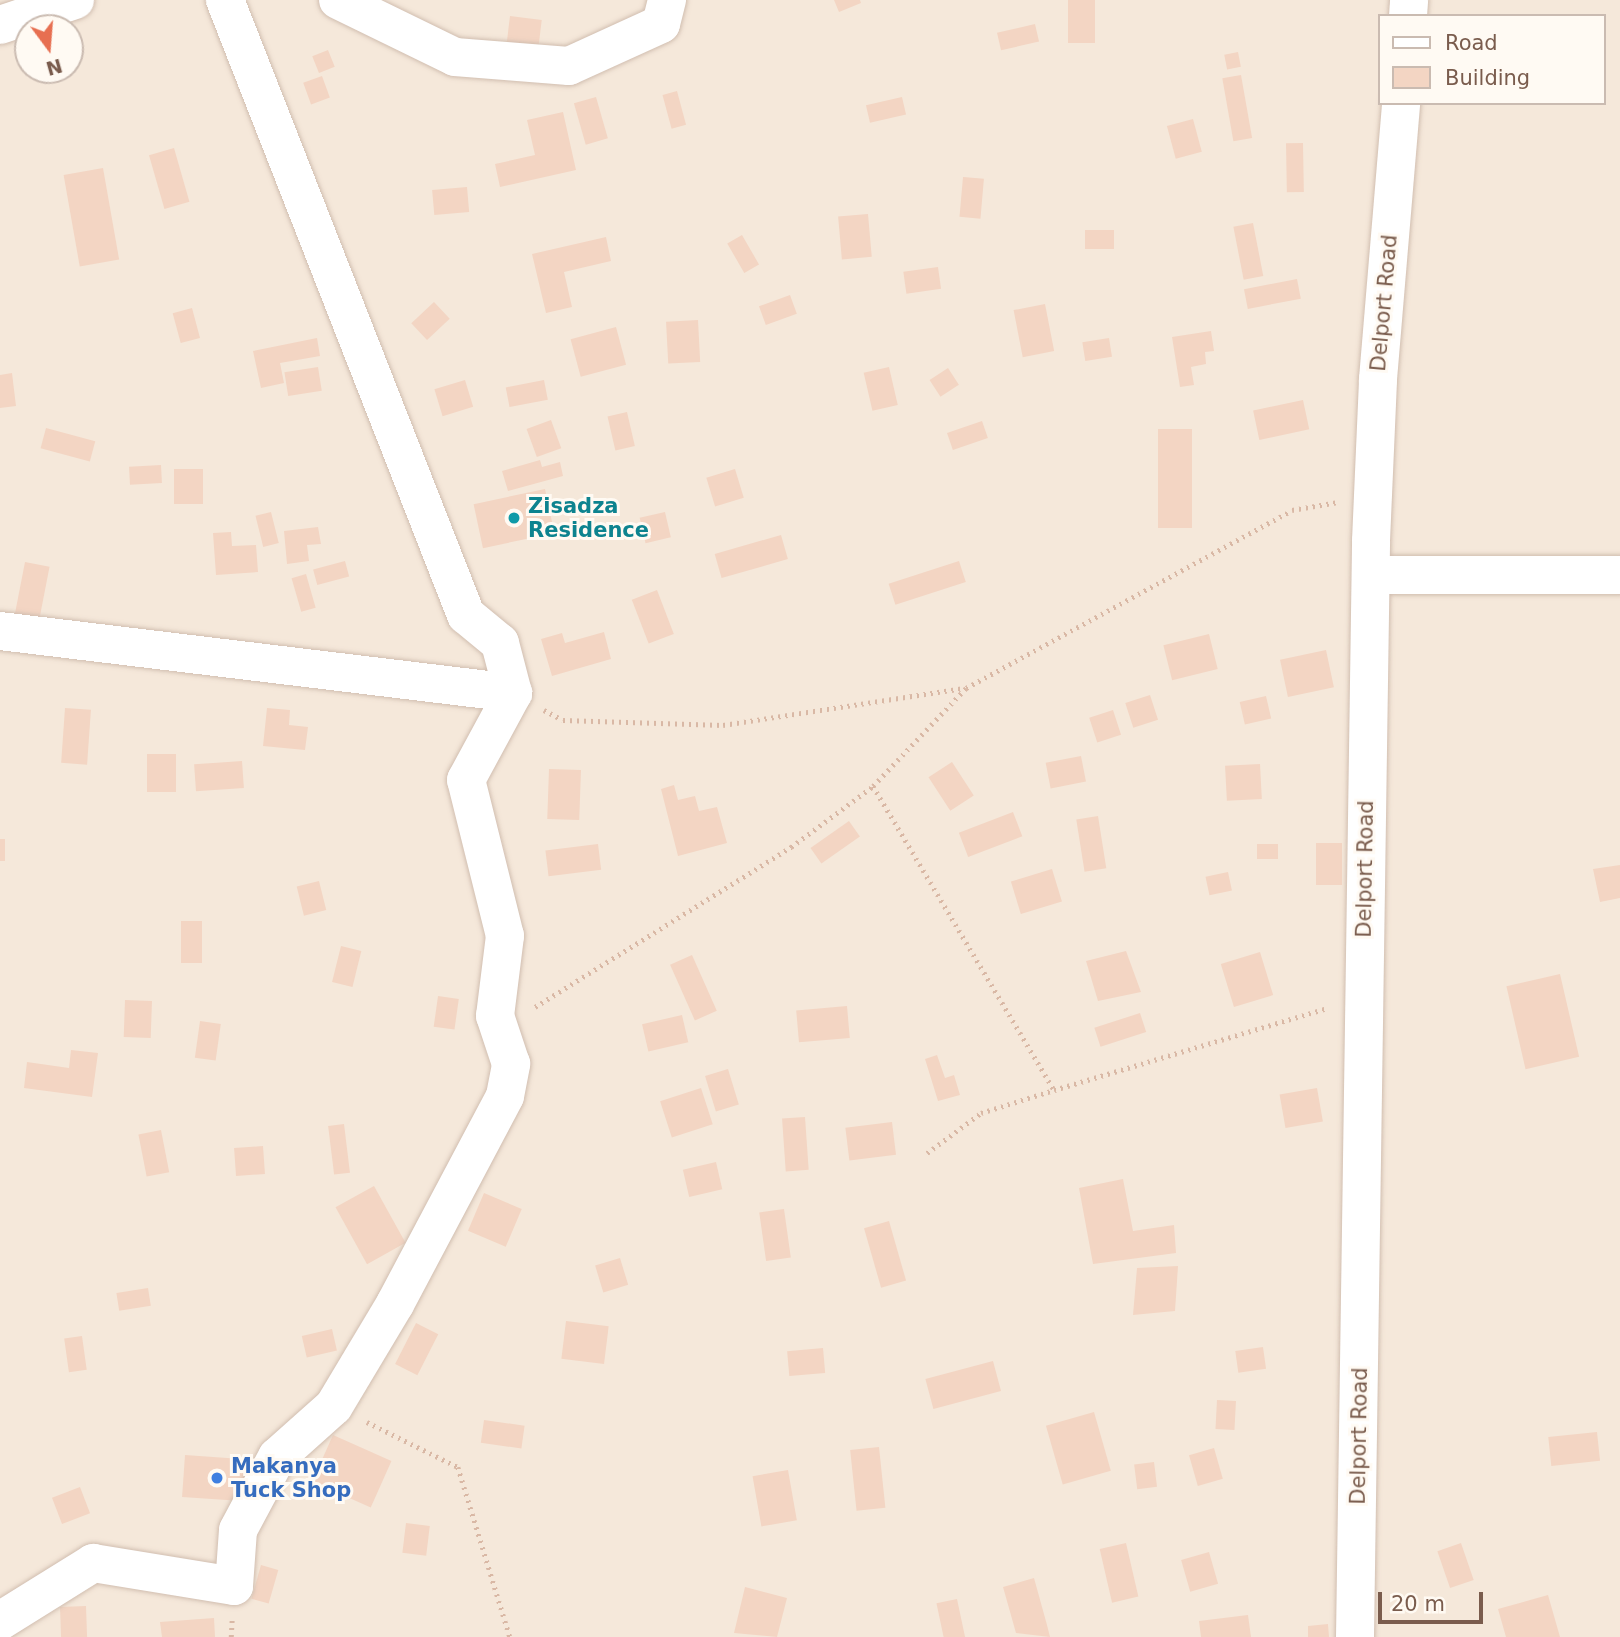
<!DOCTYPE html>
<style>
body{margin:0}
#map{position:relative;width:1620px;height:1637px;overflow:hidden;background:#fdf6ec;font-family:"DejaVu Sans",sans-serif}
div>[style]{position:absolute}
.residential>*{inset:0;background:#f5e8da}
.building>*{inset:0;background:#f3d5c3;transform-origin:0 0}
.path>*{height:4.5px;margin-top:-2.25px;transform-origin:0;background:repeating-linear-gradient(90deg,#d9b8a5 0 2px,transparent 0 7px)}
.roads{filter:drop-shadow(0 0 2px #d1beb0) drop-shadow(0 0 2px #d1beb0)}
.minor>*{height:38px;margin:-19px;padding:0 19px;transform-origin:19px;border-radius:19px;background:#fff}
.dots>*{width:19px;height:19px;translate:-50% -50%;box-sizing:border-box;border:4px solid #fffaf3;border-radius:50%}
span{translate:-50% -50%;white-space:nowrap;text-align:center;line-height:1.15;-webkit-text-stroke:6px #fffaf3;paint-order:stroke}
.street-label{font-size:21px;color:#7a5c4d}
.culture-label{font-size:21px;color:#0d838f;font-weight:700}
.left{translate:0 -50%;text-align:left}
.shop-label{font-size:21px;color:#366cbe;font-weight:700}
.legend{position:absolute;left:1378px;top:14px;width:228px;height:91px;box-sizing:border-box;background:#fffaf3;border:2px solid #cabbb1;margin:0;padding:9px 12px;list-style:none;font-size:21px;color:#7a5c4d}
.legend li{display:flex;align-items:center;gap:14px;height:35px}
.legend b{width:35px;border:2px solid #cabbb1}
.north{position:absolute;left:14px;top:14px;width:70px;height:70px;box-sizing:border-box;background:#fffaf3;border:2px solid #cabbb1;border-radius:50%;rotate:164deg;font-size:19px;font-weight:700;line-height:28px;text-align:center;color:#7a5c4d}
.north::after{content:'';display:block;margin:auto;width:24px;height:32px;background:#e76f51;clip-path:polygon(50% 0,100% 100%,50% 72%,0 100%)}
.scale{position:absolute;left:1378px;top:1592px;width:105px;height:32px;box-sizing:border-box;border:4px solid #7a5c4d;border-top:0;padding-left:9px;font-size:21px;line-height:24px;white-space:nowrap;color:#7a5c4d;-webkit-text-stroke:5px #fffaf3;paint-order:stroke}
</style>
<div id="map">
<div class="residential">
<div style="clip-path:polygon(evenodd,0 0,1620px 0,1620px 1637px,0 1637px,0 0,1380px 16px,1604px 16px,1604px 103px,1380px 103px,1380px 16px,0 0,28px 28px,70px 28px,70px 70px,28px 70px,28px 28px)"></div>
</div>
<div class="building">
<div style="clip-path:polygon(834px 0,860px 0,861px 3px,839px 12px)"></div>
<div style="left:1068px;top:0;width:27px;height:43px"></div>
<div style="left:510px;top:16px;width:32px;height:30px;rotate:7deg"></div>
<div style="left:1035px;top:24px;width:18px;height:39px;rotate:77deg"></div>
<div style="left:328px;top:50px;width:18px;height:17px;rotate:68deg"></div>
<div style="left:1238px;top:52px;width:15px;height:14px;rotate:79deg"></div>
<div style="left:1241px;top:75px;width:64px;height:19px;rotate:80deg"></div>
<div style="left:322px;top:76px;width:23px;height:20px;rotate:70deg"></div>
<div style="left:677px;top:91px;width:35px;height:15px;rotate:75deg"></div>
<div style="left:596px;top:97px;width:43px;height:23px;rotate:74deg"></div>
<div style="left:902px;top:97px;width:18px;height:37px;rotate:77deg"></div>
<div style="clip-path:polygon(563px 112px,576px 170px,500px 187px,495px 164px,535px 155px,527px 120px)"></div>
<div style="left:1193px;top:119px;width:34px;height:27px;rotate:75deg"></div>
<div style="left:1303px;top:143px;width:49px;height:17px;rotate:89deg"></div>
<div style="left:174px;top:148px;width:56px;height:26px;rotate:74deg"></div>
<div style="left:103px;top:168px;width:93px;height:40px;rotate:80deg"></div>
<div style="left:963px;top:177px;width:21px;height:40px;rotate:5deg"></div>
<div style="left:467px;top:187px;width:25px;height:35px;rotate:85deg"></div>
<div style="left:868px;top:214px;width:43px;height:30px;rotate:85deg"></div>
<div style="left:1253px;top:223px;width:54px;height:20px;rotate:79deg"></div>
<div style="left:1114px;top:230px;width:19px;height:29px;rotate:90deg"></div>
<div style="left:742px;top:235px;width:34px;height:17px;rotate:60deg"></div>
<div style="clip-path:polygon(606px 237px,611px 261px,564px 272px,572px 307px,546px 313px,532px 254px)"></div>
<div style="left:938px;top:267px;width:22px;height:35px;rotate:82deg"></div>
<div style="left:1297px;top:279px;width:20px;height:54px;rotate:79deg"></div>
<div style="left:790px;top:295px;width:20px;height:33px;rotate:70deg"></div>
<div style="left:434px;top:302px;width:23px;height:31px;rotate:47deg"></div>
<div style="left:1045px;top:304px;width:48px;height:32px;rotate:79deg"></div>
<div style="left:192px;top:308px;width:31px;height:20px;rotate:75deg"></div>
<div style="left:698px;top:320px;width:42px;height:32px;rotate:87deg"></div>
<div style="left:616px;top:327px;width:39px;height:47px;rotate:75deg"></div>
<div style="clip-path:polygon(1211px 331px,1214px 351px,1205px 352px,1206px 364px,1191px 367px,1194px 385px,1180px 387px,1172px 337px)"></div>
<div style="clip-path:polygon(317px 338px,320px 356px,280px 363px,284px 383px,261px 388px,253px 351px)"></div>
<div style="left:1109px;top:338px;width:19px;height:27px;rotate:81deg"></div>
<div style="left:318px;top:367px;width:24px;height:34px;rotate:81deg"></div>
<div style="left:889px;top:367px;width:39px;height:26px;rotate:77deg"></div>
<div style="left:948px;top:368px;width:20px;height:22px;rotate:57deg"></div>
<div style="clip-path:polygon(12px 373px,16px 406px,0 408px,0 375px)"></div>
<div style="left:465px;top:380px;width:28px;height:32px;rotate:73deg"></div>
<div style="left:544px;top:380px;width:20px;height:39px;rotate:79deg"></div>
<div style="left:1303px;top:400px;width:30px;height:51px;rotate:78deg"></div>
<div style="left:627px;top:412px;width:35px;height:20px;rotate:77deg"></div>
<div style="left:551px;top:420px;width:30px;height:26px;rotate:70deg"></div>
<div style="left:982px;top:421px;width:18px;height:37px;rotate:71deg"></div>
<div style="left:46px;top:428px;width:51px;height:21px;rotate:15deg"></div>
<div style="left:1158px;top:429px;width:34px;height:99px"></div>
<div style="clip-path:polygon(540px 460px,542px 467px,560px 462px,563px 476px,508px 491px,502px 471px)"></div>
<div style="left:161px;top:465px;width:18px;height:32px;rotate:87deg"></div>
<div style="left:174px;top:469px;width:29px;height:35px"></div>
<div style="left:735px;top:469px;width:30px;height:30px;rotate:73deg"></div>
<div style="left:545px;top:489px;width:45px;height:73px;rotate:78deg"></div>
<div style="left:271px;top:512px;width:32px;height:16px;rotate:76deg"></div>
<div style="left:665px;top:512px;width:26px;height:26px;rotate:77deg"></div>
<div style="clip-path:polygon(318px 527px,321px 544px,307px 545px,309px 561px,287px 564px,284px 531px)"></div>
<div style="clip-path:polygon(231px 532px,232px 546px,256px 545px,258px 572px,216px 575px,213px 533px)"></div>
<div style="left:781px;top:535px;width:25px;height:69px;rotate:74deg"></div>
<div style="left:345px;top:561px;width:16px;height:33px;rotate:75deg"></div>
<div style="left:959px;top:561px;width:22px;height:74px;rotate:72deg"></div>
<div style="left:25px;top:562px;width:25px;height:53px;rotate:11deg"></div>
<div style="left:306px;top:574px;width:35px;height:15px;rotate:74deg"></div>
<div style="left:657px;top:590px;width:47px;height:27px;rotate:69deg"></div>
<div style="clip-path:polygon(604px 632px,611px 659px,552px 676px,541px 639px,562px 633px,565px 643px)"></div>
<div style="left:1209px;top:634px;width:36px;height:47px;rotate:76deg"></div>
<div style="left:1326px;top:650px;width:38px;height:47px;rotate:78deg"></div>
<div style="left:1150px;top:695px;width:26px;height:26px;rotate:72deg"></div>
<div style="left:1266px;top:696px;width:23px;height:27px;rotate:77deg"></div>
<div style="left:65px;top:708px;width:26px;height:55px;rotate:4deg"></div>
<div style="clip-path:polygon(267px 708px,290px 710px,289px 725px,308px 727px,305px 750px,263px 746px)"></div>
<div style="left:1113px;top:710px;width:26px;height:25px;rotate:72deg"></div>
<div style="left:147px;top:754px;width:29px;height:38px"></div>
<div style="left:1081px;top:756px;width:26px;height:36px;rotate:79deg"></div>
<div style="left:242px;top:761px;width:27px;height:48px;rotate:86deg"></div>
<div style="left:952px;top:762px;width:40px;height:28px;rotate:57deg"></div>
<div style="left:1260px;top:764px;width:35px;height:35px;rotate:87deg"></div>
<div style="left:549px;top:769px;width:32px;height:50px;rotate:2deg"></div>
<div style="clip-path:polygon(674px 785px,678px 800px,695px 796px,699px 811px,717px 807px,727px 843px,678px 856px,661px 789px)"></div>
<div style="left:1013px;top:812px;width:26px;height:58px;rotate:69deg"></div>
<div style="left:1098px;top:816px;width:53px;height:22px;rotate:81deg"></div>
<div style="left:849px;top:821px;width:19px;height:47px;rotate:55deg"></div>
<div style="left:0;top:839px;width:5px;height:22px"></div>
<div style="left:1316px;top:843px;width:26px;height:42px"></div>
<div style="left:598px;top:844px;width:26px;height:53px;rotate:83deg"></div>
<div style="left:1257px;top:844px;width:21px;height:15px"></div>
<div style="clip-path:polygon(1620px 865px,1620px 898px,1600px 902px,1593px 869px)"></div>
<div style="left:1052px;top:869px;width:34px;height:43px;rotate:73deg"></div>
<div style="left:1228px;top:872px;width:19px;height:23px;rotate:78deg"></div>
<div style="left:319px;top:881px;width:30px;height:23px;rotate:76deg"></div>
<div style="left:181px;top:921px;width:21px;height:42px"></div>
<div style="left:341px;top:946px;width:21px;height:37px;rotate:14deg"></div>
<div style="clip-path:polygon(1126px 951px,1141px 992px,1098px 1001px,1086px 961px)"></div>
<div style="left:1260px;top:952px;width:45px;height:41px;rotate:73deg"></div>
<div style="left:692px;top:955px;width:61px;height:24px;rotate:66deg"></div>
<div style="left:1560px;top:974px;width:85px;height:55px;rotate:77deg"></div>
<div style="left:438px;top:996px;width:21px;height:31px;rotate:8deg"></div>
<div style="left:125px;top:1000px;width:27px;height:37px;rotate:2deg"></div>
<div style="left:847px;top:1006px;width:32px;height:51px;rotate:85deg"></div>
<div style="left:1140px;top:1013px;width:20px;height:48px;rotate:72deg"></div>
<div style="left:682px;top:1015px;width:28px;height:41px;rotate:77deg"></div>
<div style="left:200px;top:1021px;width:21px;height:37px;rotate:8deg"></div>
<div style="clip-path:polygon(71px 1050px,98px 1053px,92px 1097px,24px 1088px,27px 1062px,69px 1068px)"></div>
<div style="clip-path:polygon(937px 1055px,945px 1078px,954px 1075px,960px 1095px,938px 1101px,925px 1059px)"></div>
<div style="left:728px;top:1069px;width:37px;height:24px;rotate:73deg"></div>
<div style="left:701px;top:1088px;width:38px;height:43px;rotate:72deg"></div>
<div style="left:1317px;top:1088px;width:34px;height:38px;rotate:80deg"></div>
<div style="left:805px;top:1117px;width:53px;height:23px;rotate:86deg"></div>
<div style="left:892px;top:1122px;width:33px;height:47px;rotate:83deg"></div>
<div style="left:344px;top:1124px;width:49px;height:16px;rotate:83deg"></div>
<div style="left:161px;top:1130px;width:43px;height:23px;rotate:79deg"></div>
<div style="left:263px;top:1146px;width:28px;height:29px;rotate:86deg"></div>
<div style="left:716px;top:1162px;width:28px;height:34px;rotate:77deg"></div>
<div style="clip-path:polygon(1123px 1179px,1133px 1231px,1174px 1225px,1176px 1253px,1093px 1264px,1079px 1188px)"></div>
<div style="left:374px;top:1186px;width:65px;height:44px;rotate:61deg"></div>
<div style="left:484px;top:1193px;width:41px;height:41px;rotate:23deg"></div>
<div style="left:784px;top:1209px;width:49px;height:25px;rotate:82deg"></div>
<div style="left:889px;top:1221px;width:62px;height:26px;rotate:74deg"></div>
<div style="left:620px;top:1258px;width:28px;height:26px;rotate:73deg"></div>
<div style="clip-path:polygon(1178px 1266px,1175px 1311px,1133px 1315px,1137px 1268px)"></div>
<div style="left:148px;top:1288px;width:18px;height:32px;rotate:81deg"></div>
<div style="left:566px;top:1321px;width:43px;height:38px;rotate:7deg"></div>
<div style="left:416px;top:1323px;width:25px;height:46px;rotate:27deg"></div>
<div style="left:332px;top:1329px;width:22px;height:31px;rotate:77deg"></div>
<div style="left:82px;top:1336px;width:34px;height:18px;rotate:82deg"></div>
<div style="left:1263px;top:1347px;width:22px;height:28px;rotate:82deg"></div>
<div style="left:823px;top:1348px;width:25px;height:36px;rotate:85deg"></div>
<div style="left:993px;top:1361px;width:31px;height:70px;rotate:75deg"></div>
<div style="left:1217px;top:1400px;width:19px;height:29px;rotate:3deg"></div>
<div style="left:1094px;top:1412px;width:61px;height:50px;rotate:74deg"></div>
<div style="left:484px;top:1420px;width:41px;height:23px;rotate:8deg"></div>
<div style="left:1597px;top:1432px;width:29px;height:49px;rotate:84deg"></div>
<div style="left:333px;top:1435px;width:64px;height:51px;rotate:24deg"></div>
<div style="left:879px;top:1447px;width:61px;height:29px;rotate:84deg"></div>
<div style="left:1214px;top:1448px;width:32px;height:26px;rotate:74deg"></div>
<div style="left:185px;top:1455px;width:67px;height:42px;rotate:4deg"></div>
<div style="left:1154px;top:1462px;width:25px;height:20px;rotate:83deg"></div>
<div style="left:788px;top:1470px;width:51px;height:36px;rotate:80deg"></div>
<div style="left:80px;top:1487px;width:28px;height:30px;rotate:69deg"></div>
<div style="left:406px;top:1523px;width:24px;height:30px;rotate:7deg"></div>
<div style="left:1126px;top:1543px;width:55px;height:27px;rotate:77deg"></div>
<div style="left:1461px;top:1543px;width:39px;height:25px;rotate:71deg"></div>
<div style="left:1209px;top:1552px;width:33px;height:29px;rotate:74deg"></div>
<div style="left:261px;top:1565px;width:18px;height:35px;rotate:16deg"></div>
<div style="clip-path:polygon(1034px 1578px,1047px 1625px,1050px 1637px,1016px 1633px,1003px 1587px)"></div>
<div style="clip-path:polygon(745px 1587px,787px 1598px,777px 1637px,734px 1633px)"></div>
<div style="clip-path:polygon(1548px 1595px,1560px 1637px,1506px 1637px,1498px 1609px)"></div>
<div style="left:957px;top:1599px;width:39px;height:21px;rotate:78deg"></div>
<div style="left:86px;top:1606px;width:31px;height:26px;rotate:88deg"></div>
<div style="clip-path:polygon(1248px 1615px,1251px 1637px,1201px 1637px,1199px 1621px)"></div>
<div style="clip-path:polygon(214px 1618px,215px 1637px,162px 1637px,160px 1622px)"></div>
<div style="clip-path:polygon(1328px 1624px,1329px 1637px,1308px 1637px,1308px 1626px)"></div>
</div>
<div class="path">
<div style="left:544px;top:710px;width:21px;rotate:28deg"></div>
<div style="left:563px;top:720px;width:160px;rotate:1.8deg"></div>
<div style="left:723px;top:725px;width:244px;rotate:-8.7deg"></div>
<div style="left:873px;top:786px;width:354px;rotate:59.2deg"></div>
<div style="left:1054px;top:1090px;width:286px;rotate:-16.7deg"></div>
<div style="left:535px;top:1007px;width:302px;rotate:-32deg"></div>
<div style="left:791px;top:847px;width:102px;rotate:-36.6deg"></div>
<div style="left:873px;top:786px;width:135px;rotate:-46.5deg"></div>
<div style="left:966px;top:688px;width:371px;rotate:-28.6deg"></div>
<div style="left:1292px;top:510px;width:47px;rotate:-9.9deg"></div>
<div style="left:927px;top:1153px;width:67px;rotate:-36.5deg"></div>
<div style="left:981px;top:1113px;width:77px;rotate:-17.5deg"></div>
<div style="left:367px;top:1422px;width:102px;rotate:26.3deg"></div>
<div style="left:458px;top:1467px;width:178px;rotate:73deg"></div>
<div style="left:231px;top:1637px;width:17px;rotate:-87deg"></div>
</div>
<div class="roads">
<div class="minor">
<div style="left:338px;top:0;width:130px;rotate:26deg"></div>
<div style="left:455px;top:57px;width:114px;rotate:4.5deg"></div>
<div style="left:569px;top:66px;width:101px;rotate:-24.5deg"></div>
<div style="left:661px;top:24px;width:25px;rotate:-76deg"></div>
<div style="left:1408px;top:16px;width:16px;rotate:-86deg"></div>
<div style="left:0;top:25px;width:79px;rotate:-18.4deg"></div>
<div style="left:1371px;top:575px;width:249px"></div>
<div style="left:0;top:631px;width:517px;rotate:6.89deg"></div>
<div style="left:0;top:1621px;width:110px;rotate:-31.9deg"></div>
<div style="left:93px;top:1563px;width:143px;rotate:9.3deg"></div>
<div style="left:234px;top:1586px;width:56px;rotate:-85.9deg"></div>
<div style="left:238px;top:1530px;width:83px;rotate:-61.9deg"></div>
<div style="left:277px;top:1457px;width:76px;rotate:-41.8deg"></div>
<div style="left:334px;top:1406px;width:119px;rotate:-59.1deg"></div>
<div style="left:395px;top:1304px;width:235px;rotate:-62.1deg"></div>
<div style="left:505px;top:1096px;width:33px;rotate:-79deg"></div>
<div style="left:511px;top:1064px;width:51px;rotate:-108.4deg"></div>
<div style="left:495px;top:1016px;width:81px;rotate:-82.9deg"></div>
<div style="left:505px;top:936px;width:161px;rotate:-104deg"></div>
<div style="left:466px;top:780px;width:99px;rotate:-61.6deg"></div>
<div style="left:513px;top:693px;width:52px;rotate:-104.6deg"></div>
<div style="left:500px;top:643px;width:44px;rotate:-140.5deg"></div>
<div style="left:466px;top:615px;width:661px;rotate:-111.4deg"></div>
<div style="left:1355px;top:1637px;width:1096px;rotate:-89.16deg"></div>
<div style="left:1371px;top:541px;width:162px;rotate:-87.5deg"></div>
<div style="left:1378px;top:379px;width:277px;rotate:-85.2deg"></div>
</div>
</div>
<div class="dots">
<div style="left:514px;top:518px;background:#0f9aa8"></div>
<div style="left:217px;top:1478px;background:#3f7fe0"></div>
</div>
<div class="street-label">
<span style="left:1384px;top:303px;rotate:-85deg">Delport Road</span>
<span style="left:1365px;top:869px;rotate:-89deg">Delport Road</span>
<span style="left:1359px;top:1436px;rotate:-89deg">Delport Road</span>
</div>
<div class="culture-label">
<span class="left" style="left:528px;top:518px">Zisadza<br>Residence</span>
</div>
<div class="shop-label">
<span class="left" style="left:231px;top:1478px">Makanya<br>Tuck Shop</span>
</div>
<ul class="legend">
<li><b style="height:9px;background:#fff"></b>Road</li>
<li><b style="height:19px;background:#f3d5c3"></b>Building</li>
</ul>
<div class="north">N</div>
<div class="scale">20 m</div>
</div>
